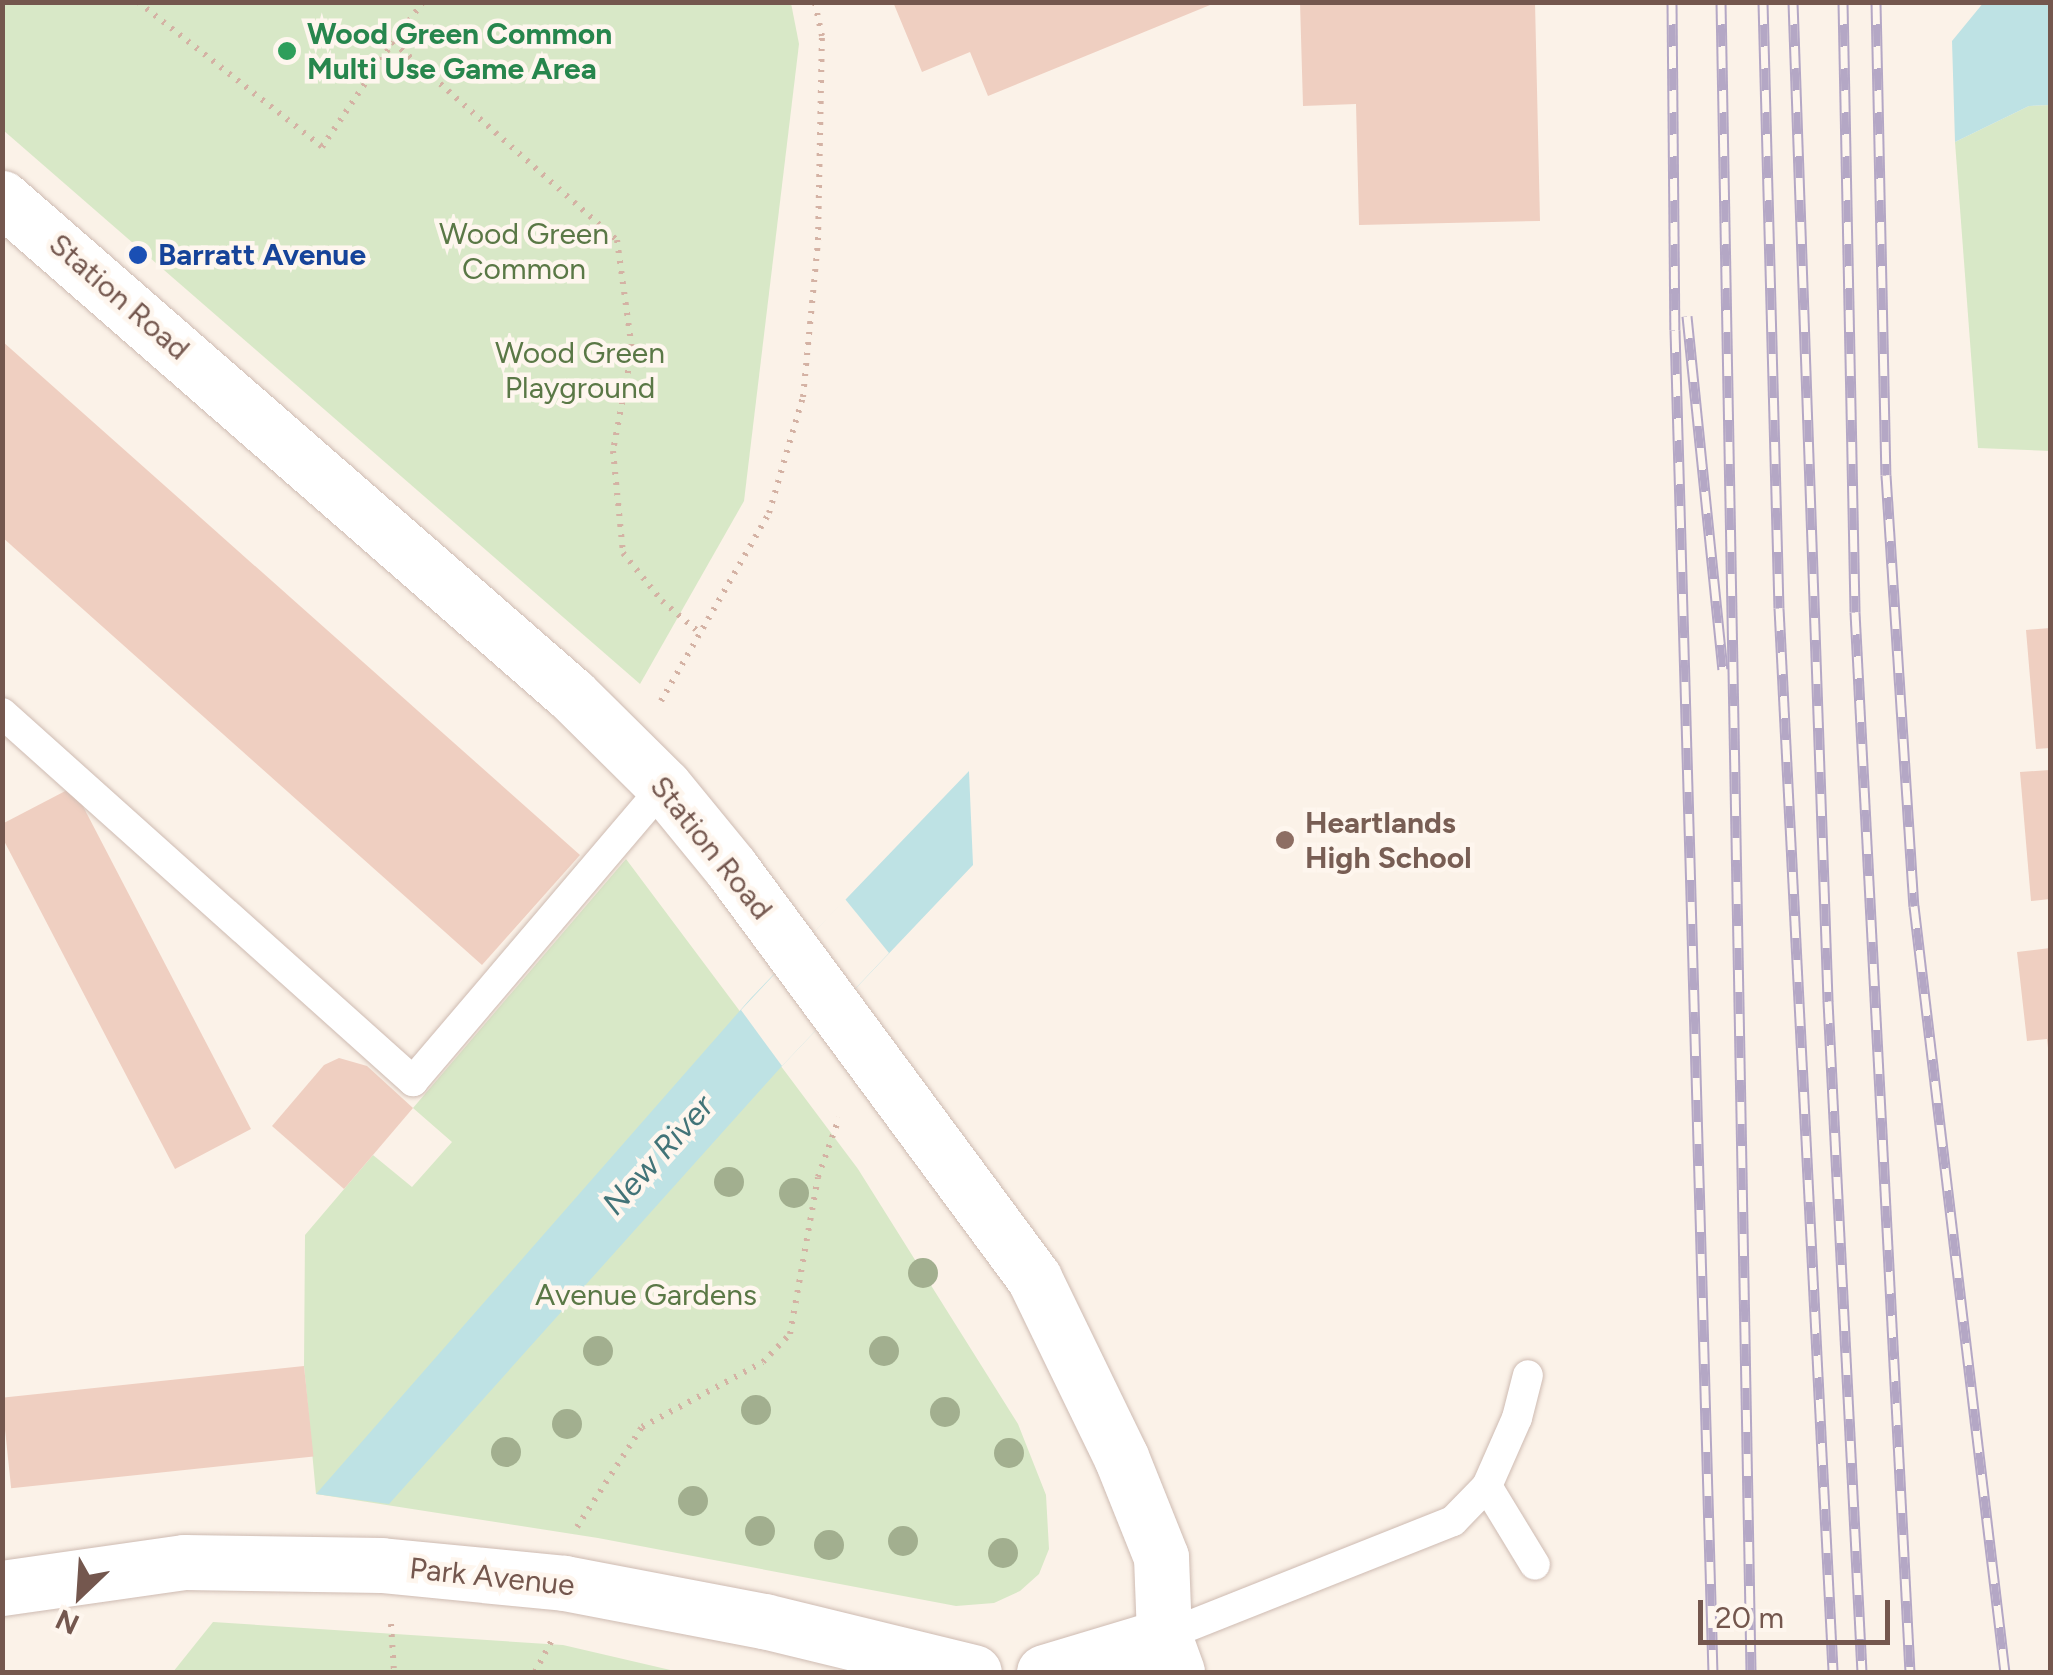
<!DOCTYPE html>
<style>
body{margin:0}
#map{position:relative;width:2053px;height:1675px;overflow:hidden;background:#fbf2e8;font-family:Figtree,sans-serif}
div>[style]{position:absolute}
.green>*{inset:0;background:#d8e8c7}
.water>*{inset:0;background:#bee2e4}
.pier>*{inset:0;background:#fbf2e8}
.building>*{inset:0;background:#efcfc1;transform-origin:0 0}
.path>*{height:6px;margin-top:-3px;transform-origin:0;background:repeating-linear-gradient(90deg,#d4b2a4 0 2.5px,transparent 0 10.5px)}
.roads{filter:drop-shadow(0 0 2px #cebbb2) drop-shadow(0 0 2px #cebbb2)}
.lane>*{height:30px;margin:-15px;padding:0 15px;transform-origin:15px;border-radius:15px;background:#fff}
.secondary>*{height:55px;margin:-27.5px;padding:0 27.5px;transform-origin:27.5px;border-radius:27.5px;background:#fff}
.rail>*{height:11px;margin-top:-5.5px;transform-origin:0;background:repeating-linear-gradient(90deg,#fef6ee 0 22px,#b4a7c5 0 44px);box-sizing:border-box;border-block:2px solid #b4a7c5}
.trees>*{width:30px;height:30px;margin:-15px;border-radius:50%;background:#a2af8f}
.dots>*{width:28px;height:28px;translate:-50% -50%;box-sizing:border-box;border:5px solid #fef6ee;border-radius:50%}
span{translate:-50% -50%;white-space:nowrap;text-align:center;line-height:1.15;-webkit-text-stroke:9px #fef6ee;paint-order:stroke}
.leisure-label{font-size:30px;color:#27864d;font-weight:700}
.left{translate:0 -50%;text-align:left}
.park-label{font-size:30px;color:#5a7846}
.transit-label{font-size:30px;color:#164399;font-weight:700}
.street-label{font-size:30px;color:#74574e}
.education-label{font-size:30px;color:#785e54;font-weight:700}
.water-label{font-size:32px;color:#427478;font-style:italic}
.frame{position:absolute;inset:0;border:5px solid #74574e;pointer-events:none}
.north{position:absolute;left:30px;top:1545px;width:100px;height:100px;-webkit-text-stroke:8px #fef6ee;paint-order:stroke;rotate:205deg;font-size:28px;font-weight:700;line-height:40px;text-align:center;color:#74574e}
.north::after{content:'';display:block;margin:auto;width:35px;height:45px;background:#74574e;clip-path:polygon(50% 0,100% 100%,50% 72%,0 100%)}
.scale{position:absolute;left:1698px;top:1600px;width:192px;height:45px;box-sizing:border-box;border:5px solid #74574e;border-top:0;padding-left:12px;font-size:30px;line-height:35px;white-space:nowrap;color:#74574e;-webkit-text-stroke:8px #fef6ee;paint-order:stroke}
</style>
<div id="map">
<div class="green">
<div style="clip-path:polygon(3px 2px,791px 3px,799px 44px,744px 501px,640px 684px,3px 130px)"></div>
<div style="clip-path:polygon(2050px 105px,2050px 451px,1978px 448px,1955px 142px,2029px 106px)"></div>
<div style="clip-path:polygon(626px 859px,858px 1169px,1018px 1424px,1046px 1495px,1049px 1549px,1039px 1574px,1020px 1591px,994px 1603px,956px 1606px,598px 1538px,316px 1494px,304px 1366px,305px 1235px,373px 1155px,412px 1187px,452px 1142px,413px 1108px)"></div>
<div style="clip-path:polygon(213px 1622px,563px 1645px,679px 1672px,173px 1672px)"></div>
</div>
<div class="water">
<div style="clip-path:polygon(1984px 2px,2050px 3px,2050px 105px,2029px 106px,1955px 142px,1952px 41px)"></div>
<div style="clip-path:polygon(969px 771px,973px 865px,782px 1066px,389px 1504px,316px 1494px,751px 998px)"></div>
</div>
<div class="pier">
<div style="clip-path:polygon(845px 899px,889px 953px,782px 1066px,741px 1010px)"></div>
</div>
<div class="building">
<div style="clip-path:polygon(893px 2px,1215px 2px,1215px 3px,988px 96px,970px 52px,922px 72px)"></div>
<div style="clip-path:polygon(1300px 2px,1535px 2px,1540px 221px,1359px 225px,1356px 104px,1303px 106px)"></div>
<div style="clip-path:polygon(2px 341px,580px 855px,482px 965px,2px 537px)"></div>
<div style="clip-path:polygon(2050px 628px,2050px 748px,2036px 749px,2026px 630px)"></div>
<div style="clip-path:polygon(2050px 770px,2050px 899px,2031px 901px,2020px 772px)"></div>
<div style="clip-path:polygon(73px 787px,251px 1129px,175px 1169px,2px 837px,2px 824px)"></div>
<div style="clip-path:polygon(2050px 948px,2050px 1048px,2048px 1048px,2047px 1039px,2027px 1041px,2017px 952px)"></div>
<div style="clip-path:polygon(339px 1058px,367px 1066px,413px 1108px,344px 1189px,272px 1126px,324px 1065px)"></div>
<div style="left:304px;top:1366px;width:91px;height:304px;rotate:84deg"></div>
</div>
<div class="path">
<div style="left:138px;top:2px;width:234px;rotate:38.2deg"></div>
<div style="left:322px;top:147px;width:127px;rotate:-55.9deg"></div>
<div style="left:423px;top:2px;width:50px;rotate:126.9deg"></div>
<div style="left:393px;top:42px;width:299px;rotate:41.5deg"></div>
<div style="left:617px;top:240px;width:111px;rotate:82.2deg"></div>
<div style="left:632px;top:350px;width:103px;rotate:100.7deg"></div>
<div style="left:613px;top:451px;width:102px;rotate:84.4deg"></div>
<div style="left:623px;top:553px;width:62px;rotate:50.9deg"></div>
<div style="left:662px;top:601px;width:50px;rotate:40.1deg"></div>
<div style="left:661px;top:701px;width:217px;rotate:-60.1deg"></div>
<div style="left:769px;top:513px;width:121px;rotate:-73.7deg"></div>
<div style="left:803px;top:397px;width:158px;rotate:-84.5deg"></div>
<div style="left:818px;top:240px;width:204px;rotate:-88.9deg"></div>
<div style="left:822px;top:36px;width:35px;rotate:-102deg"></div>
<div style="left:577px;top:1527px;width:119px;rotate:-57deg"></div>
<div style="left:642px;top:1427px;width:137px;rotate:-28.2deg"></div>
<div style="left:763px;top:1362px;width:39px;rotate:-46deg"></div>
<div style="left:790px;top:1334px;width:159px;rotate:-79.9deg"></div>
<div style="left:818px;top:1177px;width:63px;rotate:-70.4deg"></div>
<div style="left:391px;top:1624px;width:48px;rotate:86.4deg"></div>
<div style="left:535px;top:1672px;width:36px;rotate:-62deg"></div>
</div>
<div class="roads">
<div class="lane">
<div style="left:2px;top:713px;width:552px;rotate:41.84deg"></div>
<div style="left:413px;top:1081px;width:387px;rotate:-49.6deg"></div>
<div style="left:1487px;top:1486px;width:92px;rotate:58.7deg"></div>
<div style="left:1164px;top:1636px;width:311px;rotate:-21.7deg"></div>
<div style="left:1453px;top:1521px;width:49px;rotate:-45.8deg"></div>
<div style="left:1487px;top:1486px;width:74px;rotate:-66.2deg"></div>
<div style="left:1517px;top:1418px;width:44px;rotate:-75.7deg"></div>
</div>
<div class="secondary">
<div style="left:2px;top:198px;width:756px;rotate:41.09deg"></div>
<div style="left:572px;top:695px;width:129px;rotate:44.7deg"></div>
<div style="left:664px;top:786px;width:106px;rotate:50.7deg"></div>
<div style="left:731px;top:868px;width:510px;rotate:53.53deg"></div>
<div style="left:1034px;top:1278px;width:199px;rotate:64.1deg"></div>
<div style="left:1121px;top:1457px;width:108px;rotate:68.2deg"></div>
<div style="left:1161px;top:1557px;width:79px;rotate:87.8deg"></div>
<div style="left:1164px;top:1636px;width:38px;rotate:70deg"></div>
<div style="left:2px;top:1588px;width:184px;rotate:-8.1deg"></div>
<div style="left:184px;top:1562px;width:197px;rotate:0.9deg"></div>
<div style="left:381px;top:1565px;width:184px;rotate:5.6deg"></div>
<div style="left:564px;top:1583px;width:204px;rotate:10.8deg"></div>
<div style="left:764px;top:1621px;width:216px;rotate:13.7deg"></div>
<div style="left:1044px;top:1672px;width:125px;rotate:-16.7deg"></div>
</div>
</div>
<div class="rail">
<div style="left:1672px;top:2px;width:328px;rotate:89.5deg"></div>
<div style="left:1675px;top:330px;width:1343px;rotate:88.38deg"></div>
<div style="left:1721px;top:2px;width:1670px;rotate:88.97deg"></div>
<div style="left:1763px;top:2px;width:606px;rotate:88.49deg"></div>
<div style="left:1779px;top:608px;width:1065px;rotate:87.09deg"></div>
<div style="left:1793px;top:2px;width:1000px;rotate:87.99deg"></div>
<div style="left:1828px;top:1001px;width:672px;rotate:87.1deg"></div>
<div style="left:1843px;top:2px;width:610px;rotate:88.87deg"></div>
<div style="left:1855px;top:612px;width:1061px;rotate:87.03deg"></div>
<div style="left:1876px;top:2px;width:473px;rotate:88.8deg"></div>
<div style="left:1886px;top:475px;width:432px;rotate:86.3deg"></div>
<div style="left:1914px;top:906px;width:771px;rotate:83.23deg"></div>
<div style="left:1687px;top:316px;width:355px;rotate:84.2deg"></div>
</div>
<div class="trees">
<div style="left:729px;top:1182px"></div>
<div style="left:794px;top:1193px"></div>
<div style="left:923px;top:1273px"></div>
<div style="left:598px;top:1351px"></div>
<div style="left:884px;top:1351px"></div>
<div style="left:756px;top:1410px"></div>
<div style="left:945px;top:1412px"></div>
<div style="left:567px;top:1424px"></div>
<div style="left:506px;top:1452px"></div>
<div style="left:1009px;top:1453px"></div>
<div style="left:693px;top:1501px"></div>
<div style="left:760px;top:1531px"></div>
<div style="left:903px;top:1541px"></div>
<div style="left:829px;top:1545px"></div>
<div style="left:1003px;top:1553px"></div>
</div>
<div class="dots">
<div style="left:287px;top:51px;background:#2e9e5b"></div>
<div style="left:138px;top:255px;background:#1a4fb4"></div>
<div style="left:1285px;top:840px;background:#8d6e63"></div>
</div>
<div class="leisure-label">
<span class="left" style="left:307px;top:51px">Wood Green Common<br>Multi Use Game Area</span>
</div>
<div class="park-label">
<span style="left:524px;top:251px">Wood Green<br>Common</span>
<span style="left:580px;top:370px">Wood Green<br>Playground</span>
<span style="left:646px;top:1295px">Avenue Gardens</span>
</div>
<div class="transit-label">
<span class="left" style="left:158px;top:255px">Barratt Avenue</span>
</div>
<div class="street-label">
<span style="left:119px;top:297px;rotate:41deg">Station Road</span>
<span style="left:711px;top:848px;rotate:51deg">Station Road</span>
<span style="left:492px;top:1577px;rotate:6deg">Park Avenue</span>
</div>
<div class="education-label">
<span class="left" style="left:1305px;top:840px">Heartlands<br>High School</span>
</div>
<div class="water-label">
<span style="left:658px;top:1155px;rotate:-48deg">New River</span>
</div>
<div class="frame"></div>
<div class="north">N</div>
<div class="scale">20 m</div>
</div>
